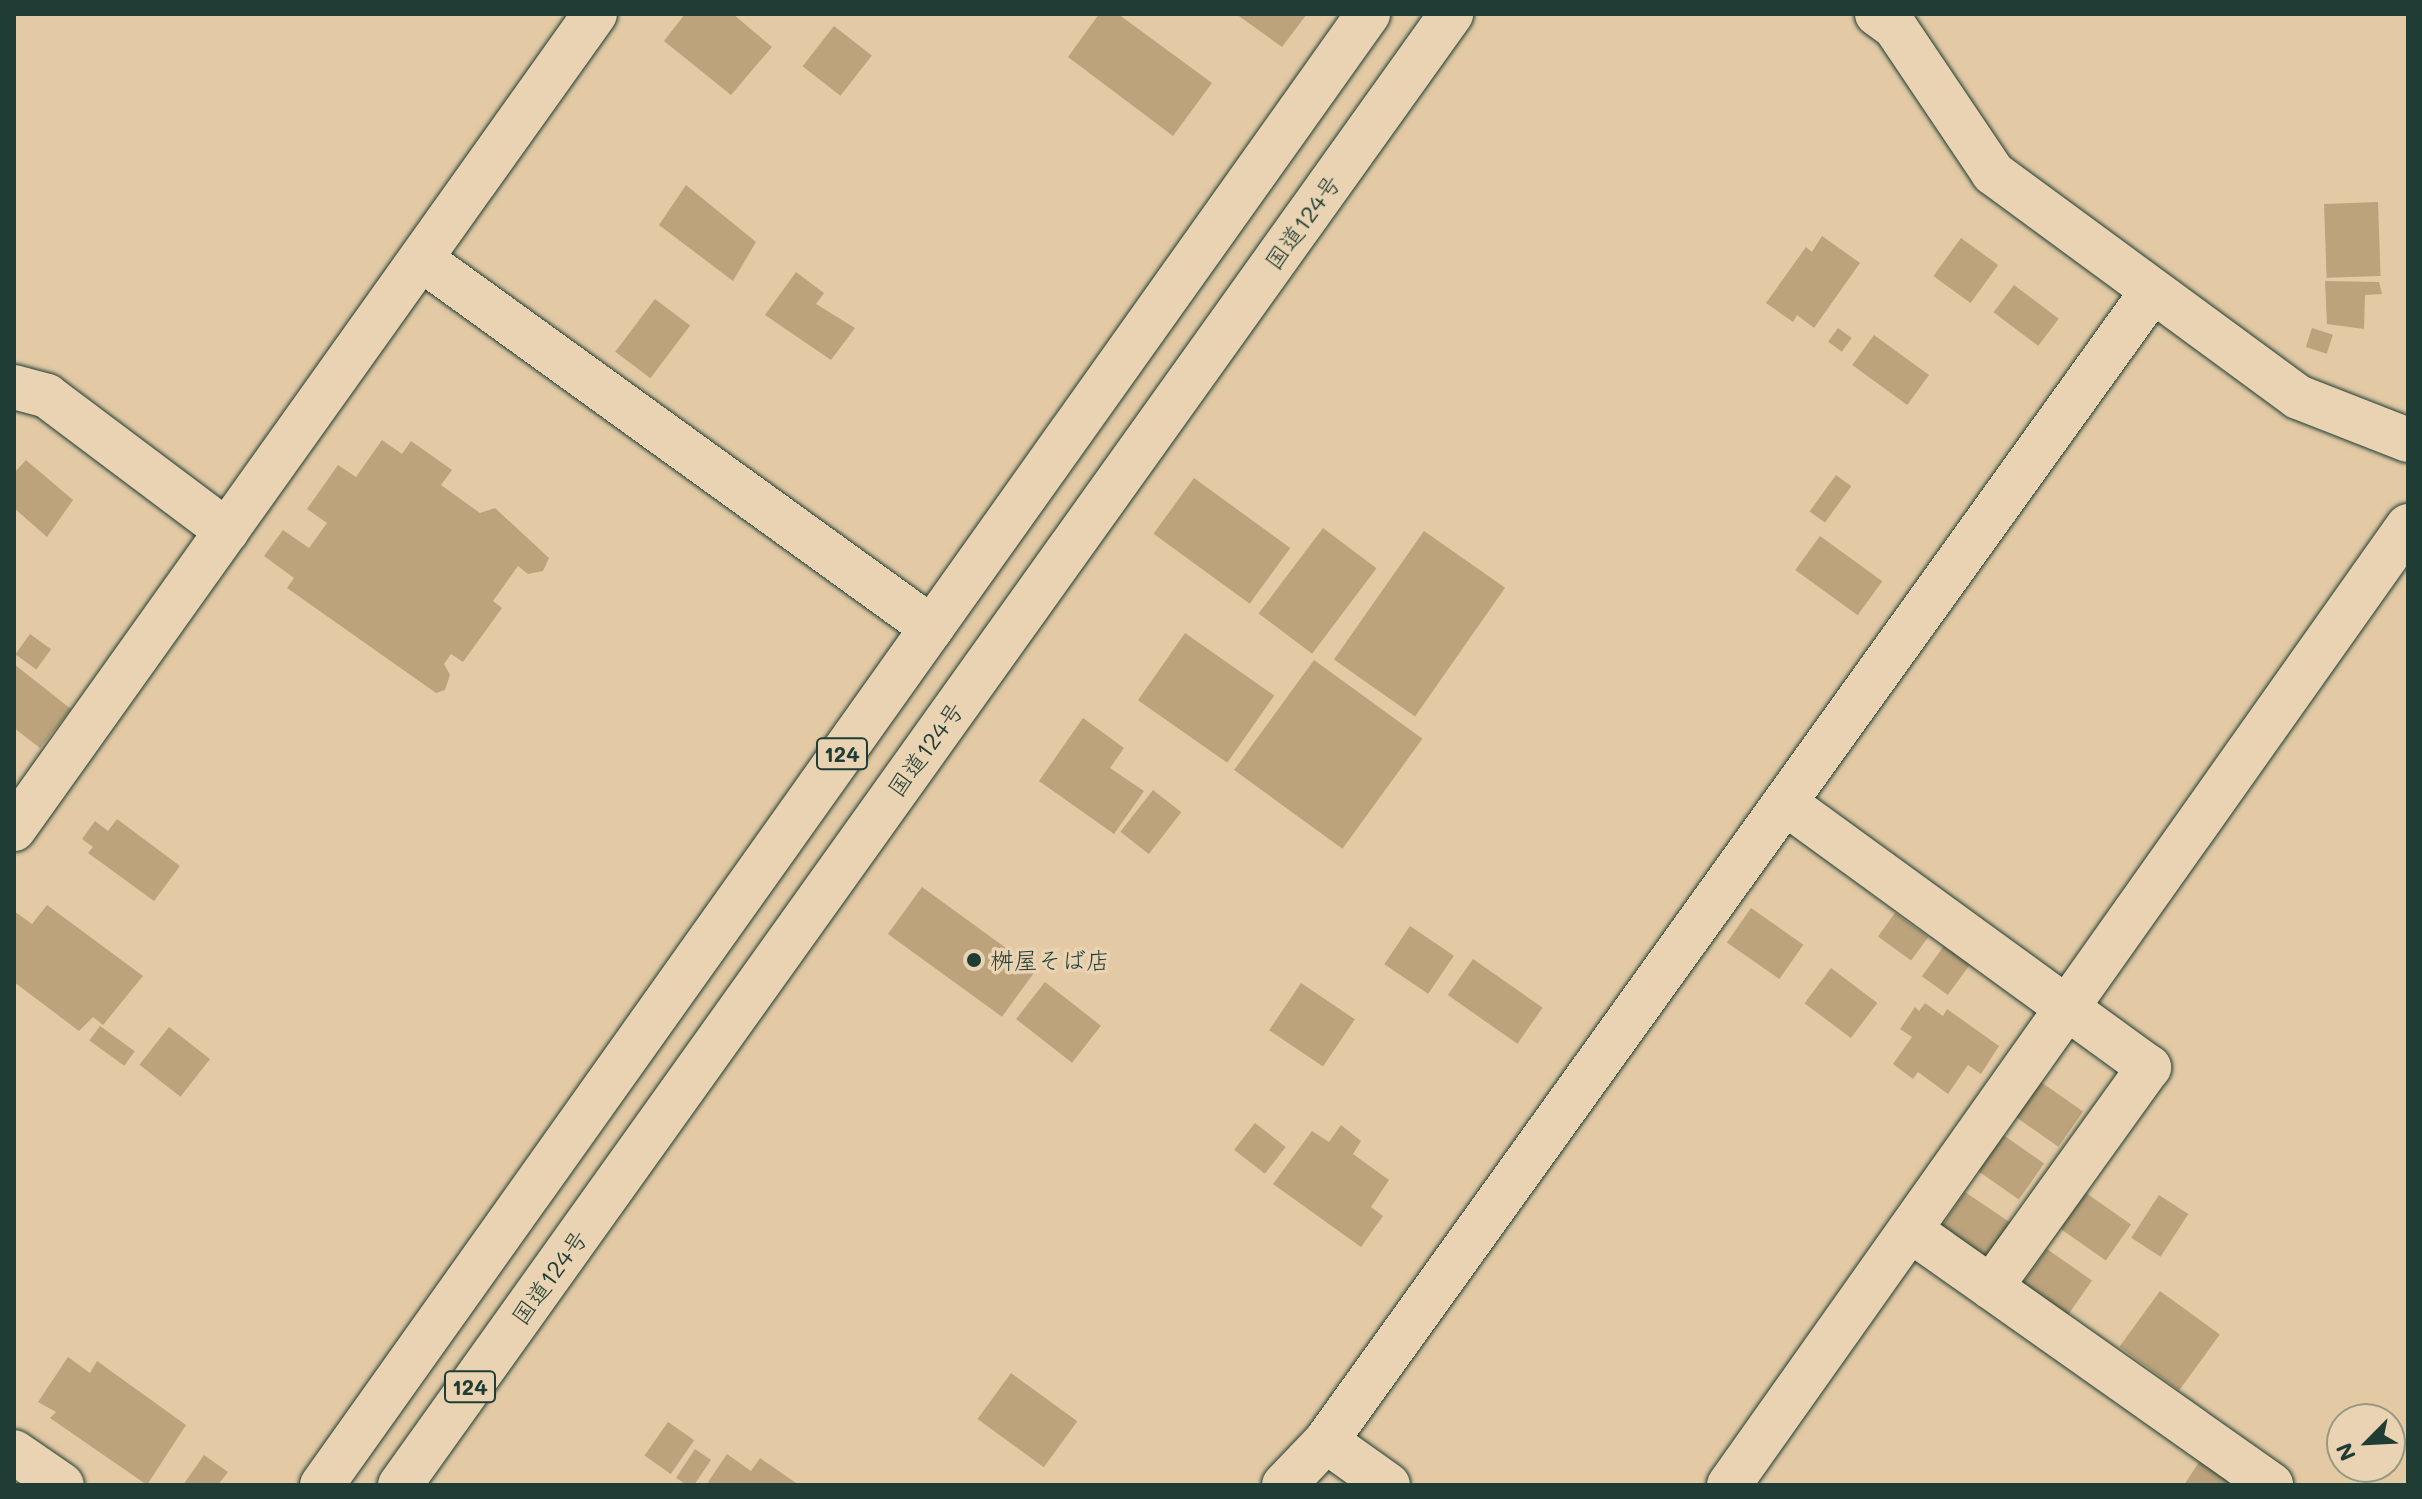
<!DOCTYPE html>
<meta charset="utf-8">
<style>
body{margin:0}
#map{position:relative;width:2422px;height:1499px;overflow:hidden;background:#e3caa5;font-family:Mali,"Klee One",sans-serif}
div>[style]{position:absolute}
.building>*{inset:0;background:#bca37c;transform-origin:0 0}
.roads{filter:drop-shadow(0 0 2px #1f3d34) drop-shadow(0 0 2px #1f3d34)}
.minor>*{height:44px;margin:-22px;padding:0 22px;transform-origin:22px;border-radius:22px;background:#e9d3b2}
.tertiary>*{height:44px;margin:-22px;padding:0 22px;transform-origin:22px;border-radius:22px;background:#e9d3b2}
.trunk>*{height:44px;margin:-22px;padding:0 22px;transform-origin:22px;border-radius:22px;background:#e9d3b2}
.dots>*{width:22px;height:22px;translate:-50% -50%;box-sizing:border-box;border:4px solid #e9d3b2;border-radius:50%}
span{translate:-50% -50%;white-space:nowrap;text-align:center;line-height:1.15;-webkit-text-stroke:7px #e9d3b2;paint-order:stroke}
.shield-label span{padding:2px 6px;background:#e9d3b2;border:2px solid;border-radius:6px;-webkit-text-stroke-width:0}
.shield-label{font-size:22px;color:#1f3d34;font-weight:700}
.street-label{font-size:24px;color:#1f3d34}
.poi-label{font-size:24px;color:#1f3d34}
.left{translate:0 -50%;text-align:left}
.frame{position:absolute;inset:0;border:16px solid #1f3d34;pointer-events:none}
.north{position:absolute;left:2326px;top:1403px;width:80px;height:80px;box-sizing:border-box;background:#e9d3b2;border:2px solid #989780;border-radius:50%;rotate:246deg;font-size:22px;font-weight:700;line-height:32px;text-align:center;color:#1f3d34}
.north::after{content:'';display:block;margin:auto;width:28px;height:36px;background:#1f3d34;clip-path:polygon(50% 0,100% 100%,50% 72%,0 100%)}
</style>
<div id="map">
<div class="building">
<div style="clip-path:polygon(685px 14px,733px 14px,772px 47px,731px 95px,664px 41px)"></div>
<div style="clip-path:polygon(1099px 14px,1118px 14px,1212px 83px,1173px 136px,1068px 57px)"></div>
<div style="clip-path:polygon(1236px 14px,1307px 14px,1282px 47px)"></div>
<div style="left:834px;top:26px;width:48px;height:51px;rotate:38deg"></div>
<div style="clip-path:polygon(686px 185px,756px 242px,733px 281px,659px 225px)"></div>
<div style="left:2378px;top:202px;width:74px;height:54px;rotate:88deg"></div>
<div style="clip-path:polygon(1822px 236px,1860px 263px,1814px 328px,1797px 315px,1793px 322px,1766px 303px,1806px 247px,1812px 252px)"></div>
<div style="left:1961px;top:238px;width:46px;height:47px;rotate:36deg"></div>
<div style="clip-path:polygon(796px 272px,824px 293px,816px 304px,855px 328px,831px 360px,765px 315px)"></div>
<div style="clip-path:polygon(2325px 281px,2379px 282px,2382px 294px,2365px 295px,2364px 329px,2327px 324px)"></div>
<div style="left:2014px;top:285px;width:56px;height:34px;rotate:37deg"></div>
<div style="left:655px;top:299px;width:44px;height:66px;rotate:37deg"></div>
<div style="left:1838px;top:328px;width:17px;height:17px;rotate:36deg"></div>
<div style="left:2312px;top:328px;width:22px;height:20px;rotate:18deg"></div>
<div style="left:1874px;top:335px;width:68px;height:37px;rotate:36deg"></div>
<div style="clip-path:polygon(382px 440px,402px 454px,411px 441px,452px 470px,441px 485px,480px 513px,495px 508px,549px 558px,543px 571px,528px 574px,518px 566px,493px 601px,502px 608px,463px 662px,451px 654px,444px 664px,450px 675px,445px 690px,436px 693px,287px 588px,294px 578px,264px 556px,283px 530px,309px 548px,327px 523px,307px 509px,338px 465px,356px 477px)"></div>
<div style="clip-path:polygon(26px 460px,73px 500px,47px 537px,14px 508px,14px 473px)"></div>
<div style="left:1836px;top:475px;width:19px;height:45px;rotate:36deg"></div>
<div style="left:1194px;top:478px;width:119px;height:69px;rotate:36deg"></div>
<div style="left:1323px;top:528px;width:67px;height:107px;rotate:37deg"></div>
<div style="left:1424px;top:531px;width:99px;height:157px;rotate:35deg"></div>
<div style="left:1820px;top:536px;width:77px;height:42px;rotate:36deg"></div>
<div style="left:1185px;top:633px;width:109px;height:82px;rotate:35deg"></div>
<div style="left:30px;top:634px;width:26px;height:25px;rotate:36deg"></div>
<div style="left:1314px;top:660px;width:134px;height:136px;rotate:36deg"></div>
<div style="clip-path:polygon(14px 664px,71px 709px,40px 748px,14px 728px)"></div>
<div style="clip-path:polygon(1083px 718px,1124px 748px,1110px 768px,1144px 791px,1114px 834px,1039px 781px)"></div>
<div style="left:1153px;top:790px;width:36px;height:53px;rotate:38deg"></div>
<div style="clip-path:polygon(117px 819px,180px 866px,154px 901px,88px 853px,93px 847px,82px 839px,95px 821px,108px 831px)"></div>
<div style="left:922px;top:887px;width:141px;height:58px;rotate:36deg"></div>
<div style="clip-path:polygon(47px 905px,143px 976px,103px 1025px,93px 1017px,79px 1031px,14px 982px,14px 911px,32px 924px)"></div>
<div style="left:1751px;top:908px;width:64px;height:42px;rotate:35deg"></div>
<div style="left:1895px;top:913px;width:41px;height:29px;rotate:36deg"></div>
<div style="left:1410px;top:926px;width:53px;height:46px;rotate:34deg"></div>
<div style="left:1946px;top:943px;width:32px;height:41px;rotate:36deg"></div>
<div style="left:1473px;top:959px;width:85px;height:44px;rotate:35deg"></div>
<div style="left:1831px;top:968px;width:58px;height:44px;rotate:37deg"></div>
<div style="left:1045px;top:982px;width:71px;height:47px;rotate:38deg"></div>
<div style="left:1301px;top:983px;width:65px;height:57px;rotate:34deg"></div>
<div style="clip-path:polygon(1925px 1003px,1943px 1016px,1947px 1009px,1999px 1046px,1981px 1074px,1968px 1065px,1948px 1094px,1918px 1072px,1913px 1079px,1893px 1064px,1912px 1037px,1900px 1029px,1915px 1007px,1919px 1011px)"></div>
<div style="left:100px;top:1026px;width:43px;height:18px;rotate:36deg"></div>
<div style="left:169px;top:1027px;width:52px;height:48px;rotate:38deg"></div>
<div style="left:2038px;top:1080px;width:55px;height:43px;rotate:35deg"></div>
<div style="left:1255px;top:1123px;width:39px;height:34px;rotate:38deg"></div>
<div style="clip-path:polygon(1341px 1125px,1361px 1141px,1353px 1154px,1389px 1180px,1371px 1207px,1383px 1216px,1361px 1247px,1273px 1184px,1312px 1131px,1329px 1142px)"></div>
<div style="left:1999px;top:1132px;width:55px;height:44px;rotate:35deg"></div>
<div style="left:1965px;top:1192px;width:55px;height:43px;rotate:34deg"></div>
<div style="left:2086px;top:1193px;width:55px;height:44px;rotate:35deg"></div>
<div style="left:2159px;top:1195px;width:35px;height:51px;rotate:33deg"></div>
<div style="left:2047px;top:1249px;width:55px;height:43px;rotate:35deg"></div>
<div style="left:2160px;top:1291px;width:74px;height:69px;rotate:36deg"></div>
<div style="clip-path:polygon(68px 1357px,90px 1373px,97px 1361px,186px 1425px,147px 1485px,50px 1418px,56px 1412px,38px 1402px)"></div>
<div style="left:1011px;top:1373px;width:82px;height:57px;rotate:36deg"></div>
<div style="left:668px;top:1422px;width:32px;height:41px;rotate:35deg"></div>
<div style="clip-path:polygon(695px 1449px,711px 1460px,694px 1485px,687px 1485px,676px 1478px)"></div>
<div style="clip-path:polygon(727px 1454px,751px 1471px,760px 1458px,799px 1485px,712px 1485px,708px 1482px)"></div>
<div style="clip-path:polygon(204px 1455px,228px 1472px,218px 1485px,183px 1485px)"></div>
<div style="clip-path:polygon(2201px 1459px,2240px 1485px,2184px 1485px)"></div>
</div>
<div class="roads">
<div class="minor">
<div style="left:421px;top:259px;width:630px;rotate:35.83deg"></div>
<div style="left:14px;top:387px;width:34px;rotate:15deg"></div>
<div style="left:47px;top:396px;width:225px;rotate:36.9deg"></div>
<div style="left:1785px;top:803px;width:450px;rotate:36deg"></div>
<div style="left:2149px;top:1067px;width:271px;rotate:125.7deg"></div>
<div style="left:1910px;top:1230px;width:442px;rotate:35.2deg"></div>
<div style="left:1729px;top:1485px;width:1175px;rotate:-54.7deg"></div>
</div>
<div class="tertiary">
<div style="left:1877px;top:14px;width:22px;rotate:36deg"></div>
<div style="left:1895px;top:27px;width:176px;rotate:56.1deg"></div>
<div style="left:1993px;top:173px;width:378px;rotate:36.3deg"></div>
<div style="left:2298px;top:397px;width:118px;rotate:21.4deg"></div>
<div style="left:14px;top:829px;width:1001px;rotate:-54.52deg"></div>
<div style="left:1326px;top:1441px;width:76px;rotate:35.4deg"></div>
<div style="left:14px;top:1452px;width:58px;rotate:34.5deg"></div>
<div style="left:1284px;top:1485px;width:61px;rotate:-46.3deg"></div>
<div style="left:1326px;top:1441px;width:1414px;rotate:-54.3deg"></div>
</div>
<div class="trunk">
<div style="left:322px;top:1485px;width:1805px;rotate:-54.58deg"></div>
<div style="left:400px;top:1485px;width:1808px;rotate:-54.45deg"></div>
</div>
</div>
<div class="dots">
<div style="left:974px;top:960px;background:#1f3d34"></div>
</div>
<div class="shield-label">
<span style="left:842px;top:754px">124</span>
<span style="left:470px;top:1387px">124</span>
</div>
<div class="street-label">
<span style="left:1302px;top:222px;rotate:-54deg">国道124号</span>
<span style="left:925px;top:749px;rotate:-54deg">国道124号</span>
<span style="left:549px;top:1277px;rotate:-54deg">国道124号</span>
</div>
<div class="poi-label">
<span class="left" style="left:990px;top:960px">桝屋そば店</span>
</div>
<div class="frame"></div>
<div class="north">N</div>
</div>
